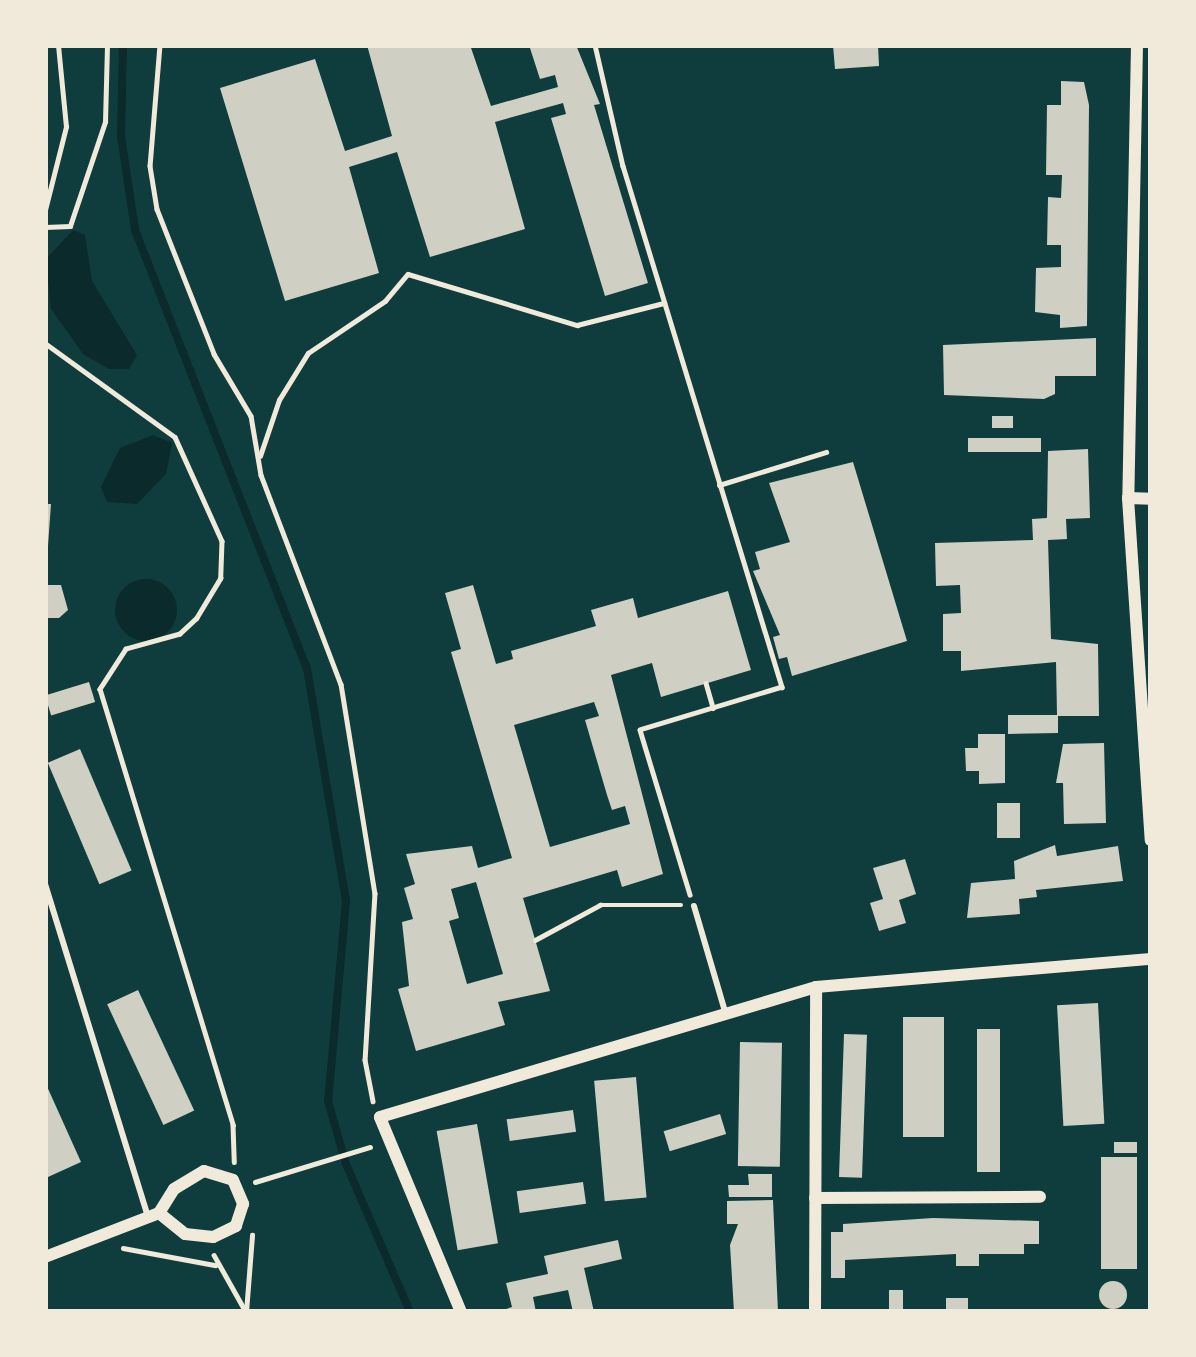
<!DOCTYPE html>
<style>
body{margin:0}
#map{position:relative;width:1196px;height:1357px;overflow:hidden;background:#0f3d3e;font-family:"Roboto Condensed",sans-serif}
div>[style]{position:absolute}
.water>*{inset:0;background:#0a2a2b}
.round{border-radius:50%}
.stream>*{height:8px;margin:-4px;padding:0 4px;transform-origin:4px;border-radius:4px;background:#0a2a2b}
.building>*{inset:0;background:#cfcfc3;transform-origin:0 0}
.path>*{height:4.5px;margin:-2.25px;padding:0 2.25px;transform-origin:2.25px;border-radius:2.25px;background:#f1e9da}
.service>*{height:6px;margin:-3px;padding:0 3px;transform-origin:3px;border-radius:3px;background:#f1e9da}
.minor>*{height:12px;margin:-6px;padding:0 6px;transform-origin:6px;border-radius:6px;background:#f1e9da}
span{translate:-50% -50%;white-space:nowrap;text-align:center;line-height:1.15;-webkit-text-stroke:12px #f1e9da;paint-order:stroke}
.frame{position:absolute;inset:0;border:48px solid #f1e9da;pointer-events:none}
</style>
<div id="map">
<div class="water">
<div style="clip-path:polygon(73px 230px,85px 235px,92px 281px,137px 355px,129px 369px,109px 369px,83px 354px,51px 309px,46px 259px)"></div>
<div style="clip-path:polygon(153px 435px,172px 443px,166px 474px,137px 504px,107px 502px,101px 487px,120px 448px)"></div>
<div class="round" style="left:115px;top:579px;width:62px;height:62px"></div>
</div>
<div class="stream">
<div style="left:123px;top:45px;width:91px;rotate:91.3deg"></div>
<div style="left:121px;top:136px;width:95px;rotate:81.5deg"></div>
<div style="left:135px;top:230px;width:471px;rotate:68.6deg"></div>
<div style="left:307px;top:668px;width:236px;rotate:80.5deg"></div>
<div style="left:346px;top:901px;width:201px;rotate:95.1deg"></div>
<div style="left:328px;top:1101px;width:66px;rotate:74.1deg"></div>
<div style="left:346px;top:1164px;width:161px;rotate:66.6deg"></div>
</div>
<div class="building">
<div style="clip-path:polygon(367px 45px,470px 45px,491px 106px,558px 87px,555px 75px,540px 79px,529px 45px,576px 45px,600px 104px,594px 105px,648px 283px,605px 296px,551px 118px,566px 114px,563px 103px,495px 122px,525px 229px,430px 257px,397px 152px,349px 167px,379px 273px,285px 301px,220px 88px,315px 59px,345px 151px,392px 136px)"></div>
<div style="clip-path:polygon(833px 45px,878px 45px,879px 66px,835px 69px)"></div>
<div style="clip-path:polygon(1061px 81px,1084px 82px,1089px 105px,1087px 326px,1060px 328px,1060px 315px,1035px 312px,1036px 268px,1061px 267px,1061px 245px,1047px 245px,1048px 197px,1061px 198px,1062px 175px,1046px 175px,1047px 105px,1061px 105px)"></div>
<div style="clip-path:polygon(1096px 338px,1096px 376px,1055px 376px,1055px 394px,1044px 399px,944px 395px,943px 345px)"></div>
<div style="left:992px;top:416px;width:21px;height:12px"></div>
<div style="left:1041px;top:438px;width:14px;height:73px;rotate:90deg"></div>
<div style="clip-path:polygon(1088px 449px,1090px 518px,1066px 519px,1067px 539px,1048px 540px,1051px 639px,1098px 644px,1099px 716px,1058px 716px,1058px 733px,1008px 734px,1008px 715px,1057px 715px,1056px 662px,961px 671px,961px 651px,943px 651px,943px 614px,961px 613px,960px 585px,936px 586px,935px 543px,1033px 540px,1032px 519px,1047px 518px,1048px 451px)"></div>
<div style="clip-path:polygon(853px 462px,907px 641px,792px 676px,787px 657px,779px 659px,773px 637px,780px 635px,753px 571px,760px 569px,755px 552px,790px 542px,769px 483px)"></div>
<div style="clip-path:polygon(45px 504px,51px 504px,48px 546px,45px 546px)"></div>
<div style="clip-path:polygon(45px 585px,61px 585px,68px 610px,59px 618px,45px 618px)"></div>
<div style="clip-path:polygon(evenodd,473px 585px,496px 664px,513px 659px,511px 651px,596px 626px,591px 610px,633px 598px,638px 618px,728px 591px,751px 670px,661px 697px,652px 663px,611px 675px,663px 874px,622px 887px,617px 870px,523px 898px,550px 991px,498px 1002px,505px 1025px,416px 1051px,398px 989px,409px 986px,402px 922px,413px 919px,404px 888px,415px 884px,406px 854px,472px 846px,478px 868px,512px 858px,451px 652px,461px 649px,445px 593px,473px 585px,594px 702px,599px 716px,585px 720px,607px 795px,612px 810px,625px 806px,630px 824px,550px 847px,514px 725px,594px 702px,473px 585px,476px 882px,503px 974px,467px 984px,449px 921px,459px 918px,451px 889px,476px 882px)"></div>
<div style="left:89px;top:682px;width:21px;height:46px;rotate:73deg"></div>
<div style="clip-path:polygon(978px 734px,1005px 734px,1005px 783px,979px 784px,979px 771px,966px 771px,965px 748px,978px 748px)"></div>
<div style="clip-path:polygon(1104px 743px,1106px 823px,1064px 824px,1063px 783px,1056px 783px,1063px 744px)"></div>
<div style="left:80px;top:749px;width:132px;height:35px;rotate:67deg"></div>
<div style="left:997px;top:803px;width:23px;height:35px"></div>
<div style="clip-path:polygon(1055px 845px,1057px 856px,1118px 846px,1123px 881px,1036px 890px,1037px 897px,1019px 899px,1020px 914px,967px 918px,971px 883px,1015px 879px,1014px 861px)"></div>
<div style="clip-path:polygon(905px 859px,916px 894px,899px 900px,906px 923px,879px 931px,870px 903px,883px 899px,873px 868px)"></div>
<div style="left:138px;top:990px;width:133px;height:34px;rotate:65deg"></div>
<div style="left:1098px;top:1003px;width:121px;height:41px;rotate:87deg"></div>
<div style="left:903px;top:1017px;width:41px;height:120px"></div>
<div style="left:977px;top:1029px;width:23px;height:143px"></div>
<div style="left:844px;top:1034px;width:23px;height:143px;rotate:2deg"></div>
<div style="left:740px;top:1042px;width:42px;height:124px;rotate:1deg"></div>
<div style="left:636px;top:1077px;width:121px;height:42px;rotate:85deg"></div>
<div style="clip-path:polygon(45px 1082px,81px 1162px,48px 1177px,45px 1170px)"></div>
<div style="left:573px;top:1110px;width:22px;height:67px;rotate:82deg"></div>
<div style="left:720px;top:1114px;width:21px;height:59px;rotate:73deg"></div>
<div style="left:477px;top:1124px;width:121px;height:41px;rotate:80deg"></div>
<div style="left:1114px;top:1142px;width:23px;height:11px"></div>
<div style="left:1101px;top:1157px;width:36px;height:112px"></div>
<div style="clip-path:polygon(748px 1174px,772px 1174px,772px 1197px,729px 1197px,728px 1185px,749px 1185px)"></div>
<div style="left:583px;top:1182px;width:22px;height:67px;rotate:82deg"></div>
<div style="clip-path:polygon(773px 1200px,778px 1312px,734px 1312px,730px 1245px,738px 1224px,727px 1224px,727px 1201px)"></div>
<div style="clip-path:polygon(933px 1218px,1039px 1221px,1039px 1244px,1024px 1244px,1024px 1254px,979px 1254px,979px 1266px,956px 1266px,956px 1254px,845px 1260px,845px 1278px,831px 1278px,831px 1232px,843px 1232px,843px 1224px)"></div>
<div style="clip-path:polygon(618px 1240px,622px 1259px,584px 1268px,594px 1312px,573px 1312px,568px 1290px,533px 1297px,536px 1312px,497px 1312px,512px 1307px,506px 1283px,548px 1274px,544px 1256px)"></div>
<div class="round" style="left:1099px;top:1281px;width:28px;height:28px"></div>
<div style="left:889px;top:1290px;width:14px;height:22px"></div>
<div style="left:946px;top:1298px;width:22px;height:14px"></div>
</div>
<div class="path">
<div style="left:160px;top:45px;width:121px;rotate:94.7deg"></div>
<div style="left:150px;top:166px;width:44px;rotate:80.8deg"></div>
<div style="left:157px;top:209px;width:156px;rotate:68.5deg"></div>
<div style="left:214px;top:354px;width:72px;rotate:59.2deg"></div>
<div style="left:251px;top:416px;width:60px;rotate:80.4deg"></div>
<div style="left:261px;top:475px;width:224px;rotate:69.1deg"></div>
<div style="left:341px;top:684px;width:212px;rotate:80.8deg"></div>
<div style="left:375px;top:893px;width:167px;rotate:93.4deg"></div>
<div style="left:365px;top:1060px;width:42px;rotate:79deg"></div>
<div style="left:595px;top:45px;width:124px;rotate:77deg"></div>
<div style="left:623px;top:166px;width:545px;rotate:73.03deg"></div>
<div style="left:782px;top:687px;width:148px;rotate:163.2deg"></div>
<div style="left:640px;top:730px;width:172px;rotate:73.1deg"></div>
<div style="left:45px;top:210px;width:86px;rotate:-75.8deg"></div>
<div style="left:66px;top:127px;width:82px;rotate:-95.6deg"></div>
<div style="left:45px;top:227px;width:25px;rotate:-2deg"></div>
<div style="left:70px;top:226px;width:110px;rotate:-71.4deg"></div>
<div style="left:105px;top:122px;width:77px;rotate:-88.5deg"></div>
<div style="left:45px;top:343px;width:160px;rotate:35.9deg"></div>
<div style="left:175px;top:437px;width:114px;rotate:65.7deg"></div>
<div style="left:222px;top:541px;width:37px;rotate:92deg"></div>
<div style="left:221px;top:578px;width:47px;rotate:121deg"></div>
<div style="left:197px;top:618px;width:23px;rotate:137deg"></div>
<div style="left:180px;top:634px;width:56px;rotate:164.5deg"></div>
<div style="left:126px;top:649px;width:48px;rotate:123deg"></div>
<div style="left:100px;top:689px;width:456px;rotate:73deg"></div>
<div style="left:233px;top:1125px;width:37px;rotate:88deg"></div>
<div style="left:260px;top:456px;width:59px;rotate:-71.3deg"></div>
<div style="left:279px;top:400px;width:55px;rotate:-58.3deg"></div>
<div style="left:308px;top:353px;width:93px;rotate:-34deg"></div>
<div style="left:385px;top:301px;width:35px;rotate:-50deg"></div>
<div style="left:408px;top:274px;width:177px;rotate:16.8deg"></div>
<div style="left:577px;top:325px;width:90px;rotate:-14.2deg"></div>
<div style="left:719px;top:485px;width:112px;rotate:-17.1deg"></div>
<div style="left:706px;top:683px;width:26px;rotate:74deg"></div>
<div style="left:535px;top:940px;width:74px;rotate:-28.3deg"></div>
<div style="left:600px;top:905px;width:81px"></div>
<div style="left:255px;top:1182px;width:120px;rotate:-16.9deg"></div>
<div style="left:123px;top:1248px;width:94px;rotate:10.5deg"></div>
<div style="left:214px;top:1255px;width:65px;rotate:60.7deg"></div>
<div style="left:246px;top:1312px;width:77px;rotate:-85.5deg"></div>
</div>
<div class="service">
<div style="left:45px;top:884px;width:345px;rotate:72.8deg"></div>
<div style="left:694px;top:906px;width:109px;rotate:73.6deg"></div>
</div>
<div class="minor">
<div style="left:1137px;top:45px;width:453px;rotate:91.1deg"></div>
<div style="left:1128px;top:498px;width:343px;rotate:86.2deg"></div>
<div style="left:1128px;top:498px;width:23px;rotate:2deg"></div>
<div style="left:204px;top:1171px;width:30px;rotate:17deg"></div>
<div style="left:233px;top:1180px;width:26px;rotate:67deg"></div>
<div style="left:243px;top:1204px;width:23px;rotate:108deg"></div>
<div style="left:236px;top:1226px;width:25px;rotate:154deg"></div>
<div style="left:213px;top:1237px;width:28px;rotate:-174deg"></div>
<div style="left:185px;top:1234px;width:33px;rotate:-141deg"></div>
<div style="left:159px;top:1213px;width:28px;rotate:-58deg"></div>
<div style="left:174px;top:1189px;width:35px;rotate:-31deg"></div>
<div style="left:815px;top:1198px;width:225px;rotate:-0.3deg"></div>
<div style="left:45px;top:1257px;width:122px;rotate:-21.1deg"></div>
<div style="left:461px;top:1312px;width:211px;rotate:-112.6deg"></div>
<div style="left:380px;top:1117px;width:455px;rotate:-16.6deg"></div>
<div style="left:816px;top:987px;width:336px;rotate:-4.8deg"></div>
<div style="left:815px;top:1312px;width:325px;rotate:-89.8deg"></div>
</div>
<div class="frame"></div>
</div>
